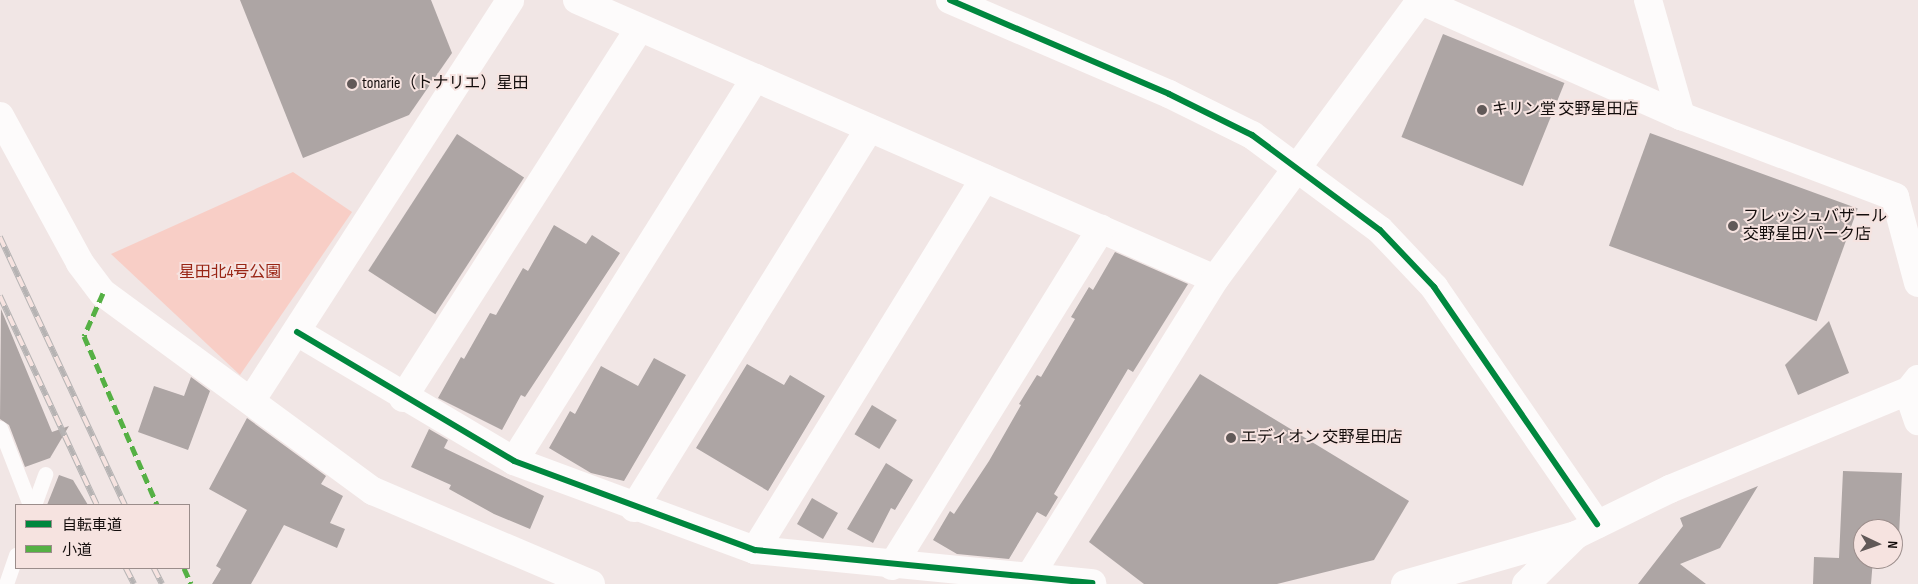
<!DOCTYPE html>
<meta charset="utf-8">
<style>
body{margin:0}
#map{position:relative;width:1918px;height:584px;overflow:hidden;background:#f1e6e5;font-family:"Sofia Sans Condensed","Noto Sans JP",sans-serif}
div>[style]{position:absolute}
.green>*{inset:0;background:#f8cec6}
.building>*{inset:0;background:#ada5a4;transform-origin:0 0}
.lane>*{height:15px;margin:-7.5px;padding:0 7.5px;transform-origin:7.5px;border-radius:7.5px;background:#fdfbfb}
.street>*{height:28px;margin:-14px;padding:0 14px;transform-origin:14px;border-radius:14px;background:#fdfbfb}
.secondary>*{height:28px;margin:-14px;padding:0 14px;transform-origin:14px;border-radius:14px;background:#fdfbfb}
.rail>*{height:5.5px;margin-top:-2.75px;transform-origin:0;background:repeating-linear-gradient(90deg,#f6e3e0 0 11px,#b6b3b3 0 22px);box-sizing:border-box;border-block:1px solid #b6b3b3}
.quiet>*{height:5px;margin-top:-2.5px;transform-origin:0;background:repeating-linear-gradient(90deg,#55b044 0 10px,transparent 0 15px)}
.cycleway>*{height:6px;margin:-3px;padding:0 3px;transform-origin:3px;border-radius:3px;background:#00873e}
.dots>*{width:14px;height:14px;translate:-50% -50%;box-sizing:border-box;border:2px solid #f6e3e0;border-radius:50%}
span{translate:-50% -50%;white-space:nowrap;text-align:center;line-height:1.15;-webkit-text-stroke:4px #f6e3e0;paint-order:stroke}
.poi-label{font-size:16px;color:#130d0c}
.left{translate:0 -50%;text-align:left}
.park-label{font-size:16px;color:#992515}
.legend{position:absolute;left:15px;top:504px;width:175px;height:65px;box-sizing:border-box;background:#f6e3e0;border:1px solid #9b8d8b;margin:0;padding:6px 9px;list-style:none;font-size:15px;color:#130d0c}
.legend li{display:flex;align-items:center;gap:10px;height:25px}
.legend b{width:25px;border:1px solid #9b8d8b}
.north{position:absolute;left:1853px;top:519px;width:50px;height:50px;box-sizing:border-box;background:#f6e3e0;border:1px solid #9b8d8b;border-radius:50%;rotate:93deg;font-size:14px;font-weight:700;line-height:20px;text-align:center;color:#130d0c}
.north::after{content:'';display:block;margin:auto;width:18px;height:22px;background:#615958;clip-path:polygon(50% 0,100% 100%,50% 72%,0 100%)}
</style>
<div id="map">
<div class="green">
<div style="clip-path:polygon(293px 172px,352px 212px,240px 375px,111px 254px)"></div>
</div>
<div class="building">
<div style="clip-path:polygon(240px 0,431px 0,452px 53px,409px 115px,303px 158px)"></div>
<div style="left:1443px;top:34px;width:131px;height:111px;rotate:22deg"></div>
<div style="left:1650px;top:133px;width:221px;height:120px;rotate:20deg"></div>
<div style="left:457px;top:134px;width:80px;height:163px;rotate:33deg"></div>
<div style="clip-path:polygon(554px 225px,586px 244px,592px 235px,620px 253px,525px 397px,521px 395px,502px 430px,438px 398px,461px 357px,464px 359px,490px 313px,496px 315px,523px 268px,528px 271px)"></div>
<div style="clip-path:polygon(1115px 252px,1188px 284px,1133px 372px,1128px 369px,1054px 494px,1058px 497px,1046px 517px,1037px 512px,1009px 559px,957px 554px,933px 540px,950px 511px,954px 514px,989px 461px,1021px 405px,1019px 404px,1037px 375px,1041px 377px,1075px 319px,1071px 317px,1089px 287px,1093px 290px)"></div>
<div style="clip-path:polygon(1px 309px,52px 432px,69px 426px,50px 458px,25px 467px,9px 425px,0 419px)"></div>
<div style="clip-path:polygon(1829px 321px,1849px 373px,1798px 395px,1785px 365px)"></div>
<div style="clip-path:polygon(654px 358px,686px 375px,624px 481px,591px 473px,549px 448px,570px 411px,575px 414px,601px 366px,638px 386px)"></div>
<div style="clip-path:polygon(747px 364px,784px 385px,790px 375px,825px 396px,768px 491px,696px 448px)"></div>
<div style="clip-path:polygon(1200px 374px,1409px 501px,1374px 560px,1277px 584px,1144px 584px,1089px 542px)"></div>
<div style="clip-path:polygon(191px 377px,210px 391px,188px 450px,138px 432px,154px 386px,184px 396px)"></div>
<div style="left:872px;top:405px;width:29px;height:34px;rotate:31deg"></div>
<div style="clip-path:polygon(247px 418px,326px 476px,321px 484px,343px 496px,330px 523px,345px 529px,337px 548px,284px 525px,251px 584px,212px 584px,221px 569px,216px 566px,247px 510px,209px 489px)"></div>
<div style="clip-path:polygon(429px 429px,448px 440px,444px 448px,544px 496px,530px 529px,494px 514px,449px 489px,451px 485px,411px 467px)"></div>
<div style="clip-path:polygon(886px 463px,913px 480px,895px 510px,891px 508px,873px 543px,847px 529px)"></div>
<div style="clip-path:polygon(1843px 471px,1902px 473px,1898px 557px,1893px 557px,1893px 529px,1863px 529px,1863px 559px,1873px 559px,1871px 584px,1813px 584px,1814px 557px,1839px 558px)"></div>
<div style="clip-path:polygon(59px 475px,73px 480px,88px 505px,47px 505px)"></div>
<div style="clip-path:polygon(1758px 486px,1720px 548px,1680px 564px,1706px 584px,1638px 584px,1683px 526px,1680px 518px)"></div>
<div style="left:812px;top:498px;width:30px;height:30px;rotate:30deg"></div>
</div>
<div class="lane">
<div style="left:0;top:428px;width:83px;rotate:68.7deg"></div>
<div style="left:34px;top:505px;width:33px;rotate:-70deg"></div>
<div style="left:6px;top:584px;width:31px;rotate:-71deg"></div>
</div>
<div class="street">
<div style="left:577px;top:0;width:696px;rotate:23.62deg"></div>
<div style="left:1419px;top:0;width:287px;rotate:23.9deg"></div>
<div style="left:1681px;top:116px;width:229px;rotate:20.7deg"></div>
<div style="left:1895px;top:197px;width:89px;rotate:75deg"></div>
<div style="left:1648px;top:0;width:121px;rotate:74.1deg"></div>
<div style="left:0;top:116px;width:167px;rotate:61.4deg"></div>
<div style="left:80px;top:263px;width:38px;rotate:53deg"></div>
<div style="left:103px;top:293px;width:335px;rotate:36.3deg"></div>
<div style="left:373px;top:491px;width:237px;rotate:23.1deg"></div>
<div style="left:297px;top:332px;width:252px;rotate:30.7deg"></div>
<div style="left:514px;top:461px;width:257px;rotate:20.3deg"></div>
<div style="left:755px;top:550px;width:339px;rotate:5.6deg"></div>
<div style="left:1918px;top:379px;width:16px;rotate:128deg"></div>
<div style="left:1908px;top:392px;width:31px;rotate:71deg"></div>
<div style="left:403px;top:398px;width:439px;rotate:-57.4deg"></div>
<div style="left:251px;top:401px;width:477px;rotate:-57.1deg"></div>
<div style="left:514px;top:461px;width:453px;rotate:-57.8deg"></div>
<div style="left:634px;top:508px;width:447px;rotate:-58.2deg"></div>
<div style="left:755px;top:550px;width:437px;rotate:-58.3deg"></div>
<div style="left:892px;top:566px;width:397px;rotate:-58.2deg"></div>
<div style="left:1030px;top:576px;width:350px;rotate:-58.1deg"></div>
<div style="left:1215px;top:279px;width:347px;rotate:-53.6deg"></div>
<div style="left:1405px;top:584px;width:178px;rotate:-16deg"></div>
</div>
<div class="secondary">
<div style="left:950px;top:0;width:238px;rotate:23.2deg"></div>
<div style="left:1169px;top:94px;width:93px;rotate:26.3deg"></div>
<div style="left:1252px;top:135px;width:159px;rotate:36.6deg"></div>
<div style="left:1380px;top:230px;width:79px;rotate:46.5deg"></div>
<div style="left:1434px;top:287px;width:288px;rotate:55.5deg"></div>
<div style="left:1526px;top:584px;width:70px;rotate:-44.4deg"></div>
<div style="left:1576px;top:535px;width:105px;rotate:-26.1deg"></div>
<div style="left:1670px;top:489px;width:268px;rotate:-22.4deg"></div>
</div>
<div class="rail">
<div style="left:0;top:237px;width:296px;rotate:65deg"></div>
<div style="left:0;top:296px;width:230px;rotate:65.1deg"></div>
<div style="left:126px;top:568px;width:18px;rotate:63deg"></div>
<div style="left:154px;top:568px;width:18px;rotate:63deg"></div>
</div>
<div class="quiet">
<div style="left:103px;top:293px;width:47px;rotate:113.8deg"></div>
<div style="left:84px;top:336px;width:184px;rotate:66.6deg"></div>
<div style="left:184px;top:568px;width:17px;rotate:66deg"></div>
</div>
<div class="cycleway">
<div style="left:950px;top:0;width:238px;rotate:23.2deg"></div>
<div style="left:1169px;top:94px;width:93px;rotate:26.3deg"></div>
<div style="left:1252px;top:135px;width:159px;rotate:36.6deg"></div>
<div style="left:1380px;top:230px;width:79px;rotate:46.5deg"></div>
<div style="left:1434px;top:287px;width:288px;rotate:55.5deg"></div>
<div style="left:297px;top:332px;width:252px;rotate:30.7deg"></div>
<div style="left:514px;top:461px;width:257px;rotate:20.3deg"></div>
<div style="left:755px;top:550px;width:339px;rotate:5.6deg"></div>
</div>
<div class="dots">
<div style="left:352px;top:84px;background:#615958"></div>
<div style="left:1482px;top:110px;background:#615958"></div>
<div style="left:1733px;top:226px;background:#615958"></div>
<div style="left:1231px;top:438px;background:#615958"></div>
</div>
<div class="poi-label">
<span class="left" style="left:362px;top:84px">tonarie（トナリエ）星田</span>
<span class="left" style="left:1492px;top:110px">キリン堂 交野星田店</span>
<span class="left" style="left:1743px;top:226px">フレッシュバザール<br>交野星田パーク店</span>
<span class="left" style="left:1241px;top:438px">エディオン 交野星田店</span>
</div>
<div class="park-label">
<span style="left:230px;top:273px">星田北4号公園</span>
</div>
<ul class="legend">
<li><b style="height:6px;background:#00873e"></b>自転車道</li>
<li><b style="height:6px;background:#55b044"></b>小道</li>
</ul>
<div class="north">N</div>
</div>
